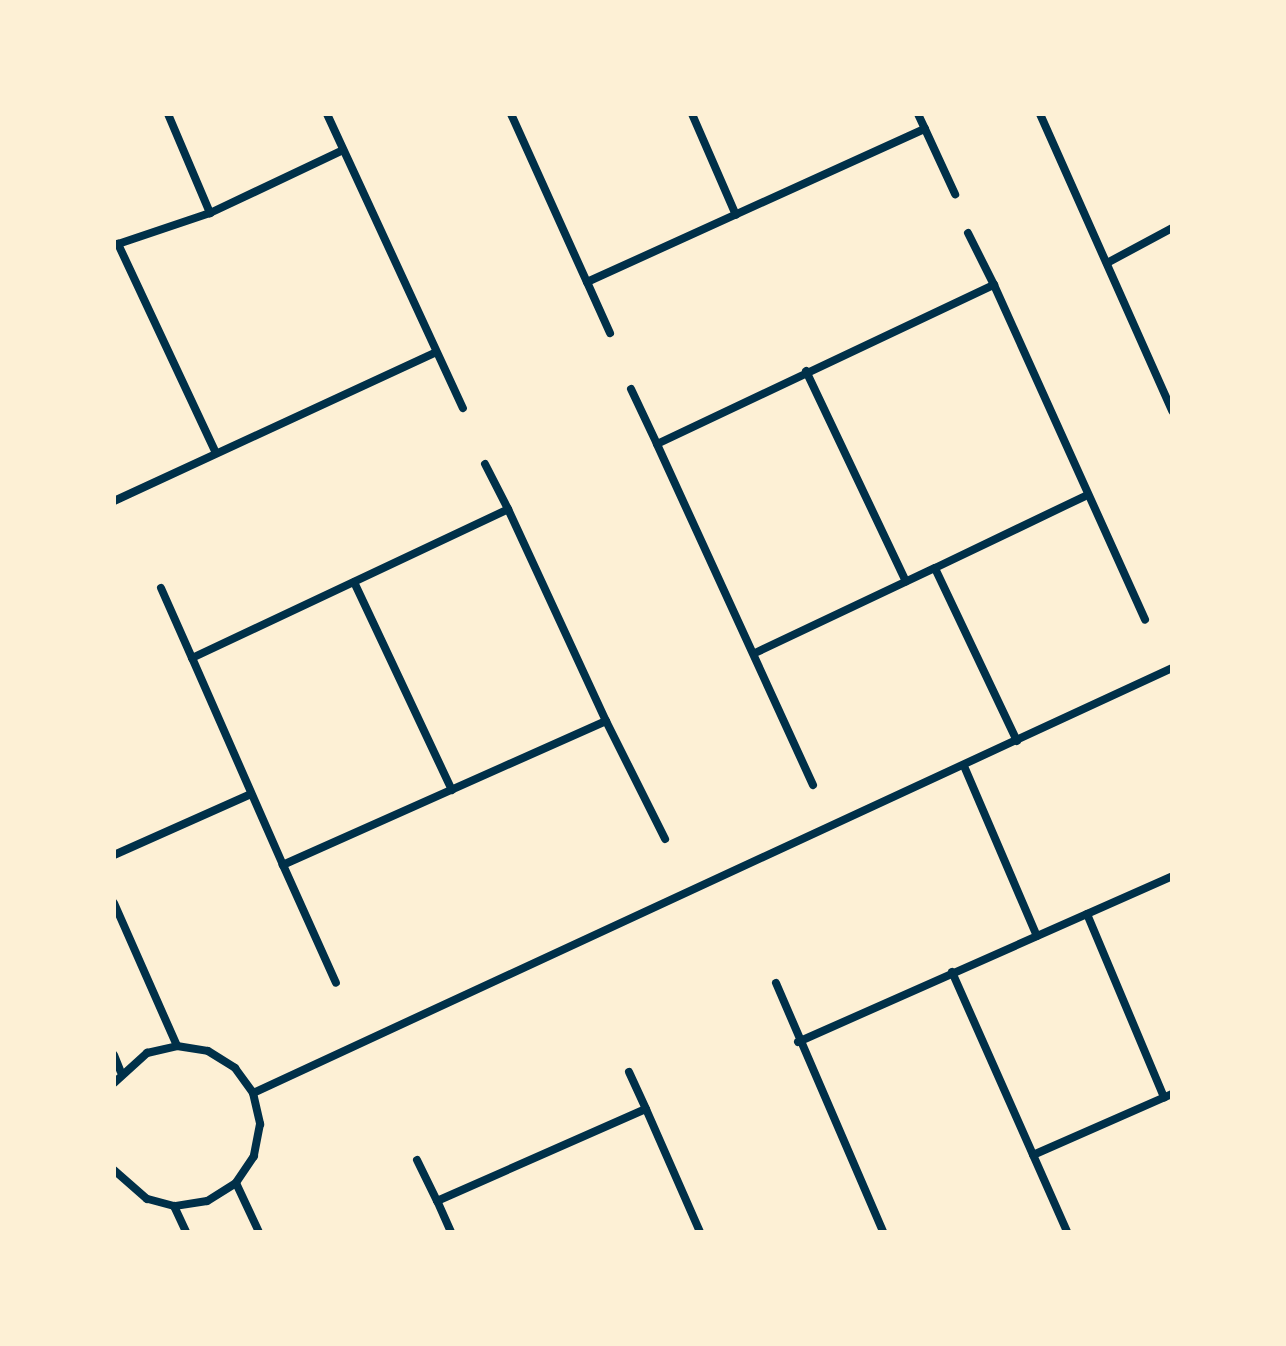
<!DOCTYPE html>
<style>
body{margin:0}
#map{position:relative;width:1286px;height:1346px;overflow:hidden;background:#fdf0d5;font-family:Quicksand,sans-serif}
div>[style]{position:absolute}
.minor>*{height:8px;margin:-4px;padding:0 4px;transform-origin:4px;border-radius:4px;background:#003049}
span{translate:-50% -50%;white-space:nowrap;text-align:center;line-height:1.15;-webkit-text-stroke:6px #fdf0d5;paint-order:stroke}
.frame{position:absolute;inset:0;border:116px solid #fdf0d5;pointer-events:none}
</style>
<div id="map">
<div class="minor">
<div style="left:168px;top:114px;width:108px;rotate:67deg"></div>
<div style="left:327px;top:114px;width:324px;rotate:65.2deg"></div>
<div style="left:511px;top:114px;width:184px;rotate:65.7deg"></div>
<div style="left:587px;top:282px;width:371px;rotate:-24.4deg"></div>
<div style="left:925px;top:129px;width:17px;rotate:-115deg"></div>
<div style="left:692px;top:114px;width:110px;rotate:66.5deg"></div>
<div style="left:1040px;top:114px;width:325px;rotate:66deg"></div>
<div style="left:925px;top:129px;width:72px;rotate:65.2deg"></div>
<div style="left:968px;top:233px;width:58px;rotate:63.4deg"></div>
<div style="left:1107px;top:263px;width:74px;rotate:-28.3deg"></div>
<div style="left:587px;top:282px;width:56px;rotate:65.7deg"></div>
<div style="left:806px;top:371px;width:233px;rotate:64.6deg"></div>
<div style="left:631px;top:389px;width:61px;rotate:64.7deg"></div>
<div style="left:215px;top:451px;width:229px;rotate:-115.1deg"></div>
<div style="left:118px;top:244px;width:97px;rotate:-18.6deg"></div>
<div style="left:210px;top:213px;width:147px;rotate:-25.3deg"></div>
<div style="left:485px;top:464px;width:51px;rotate:62.9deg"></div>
<div style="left:114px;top:501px;width:355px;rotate:-24.8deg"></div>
<div style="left:508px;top:509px;width:234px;rotate:65.2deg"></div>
<div style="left:606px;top:721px;width:354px;rotate:156deg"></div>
<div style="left:283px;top:865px;width:226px;rotate:-113.7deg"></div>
<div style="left:192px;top:658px;width:349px;rotate:-25.2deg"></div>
<div style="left:354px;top:582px;width:230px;rotate:64.8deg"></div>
<div style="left:161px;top:588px;width:77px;rotate:66.1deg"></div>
<div style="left:755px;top:653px;width:199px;rotate:-25.3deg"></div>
<div style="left:606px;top:721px;width:132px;rotate:63.4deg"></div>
<div style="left:1017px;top:741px;width:191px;rotate:-115.4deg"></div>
<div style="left:935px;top:568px;width:166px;rotate:-25.6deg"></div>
<div style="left:964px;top:766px;width:185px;rotate:66.8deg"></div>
<div style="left:813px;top:785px;width:375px;rotate:-114.6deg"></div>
<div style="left:657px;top:444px;width:373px;rotate:-25.3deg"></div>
<div style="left:994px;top:285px;width:367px;rotate:65.7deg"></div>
<div style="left:114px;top:855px;width:150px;rotate:-24deg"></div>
<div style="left:283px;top:865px;width:129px;rotate:65.8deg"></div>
<div style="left:114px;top:903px;width:156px;rotate:66.2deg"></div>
<div style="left:1087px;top:914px;width:199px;rotate:67.2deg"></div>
<div style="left:952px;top:972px;width:284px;rotate:66.1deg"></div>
<div style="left:776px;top:983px;width:271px;rotate:66.7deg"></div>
<div style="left:798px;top:1042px;width:409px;rotate:-23.9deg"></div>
<div style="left:114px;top:1055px;width:18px;rotate:68deg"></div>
<div style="left:629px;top:1072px;width:41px;rotate:65.3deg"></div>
<div style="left:114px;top:1083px;width:45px;rotate:-42.3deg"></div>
<div style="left:147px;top:1053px;width:31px;rotate:-13deg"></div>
<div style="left:177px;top:1046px;width:31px;rotate:9deg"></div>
<div style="left:208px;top:1051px;width:32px;rotate:32deg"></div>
<div style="left:235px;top:1068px;width:31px;rotate:54deg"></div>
<div style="left:253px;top:1093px;width:32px;rotate:77deg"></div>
<div style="left:260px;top:1124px;width:33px;rotate:101deg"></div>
<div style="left:254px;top:1156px;width:32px;rotate:124deg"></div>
<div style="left:236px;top:1183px;width:34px;rotate:148deg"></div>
<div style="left:207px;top:1201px;width:33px;rotate:171deg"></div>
<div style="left:174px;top:1206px;width:28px;rotate:-165deg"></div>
<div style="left:147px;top:1199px;width:44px;rotate:-138.7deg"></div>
<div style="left:253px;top:1093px;width:1013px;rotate:-24.82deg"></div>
<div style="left:1033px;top:1155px;width:152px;rotate:-23.7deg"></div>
<div style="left:417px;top:1160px;width:46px;rotate:64deg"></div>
<div style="left:236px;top:1183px;width:54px;rotate:64.9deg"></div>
<div style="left:174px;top:1206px;width:29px;rotate:65deg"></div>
<div style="left:451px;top:1232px;width:34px;rotate:-114deg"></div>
<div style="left:437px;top:1201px;width:228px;rotate:-23.8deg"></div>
<div style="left:646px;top:1109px;width:134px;rotate:66.3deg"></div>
</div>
<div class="frame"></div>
</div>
